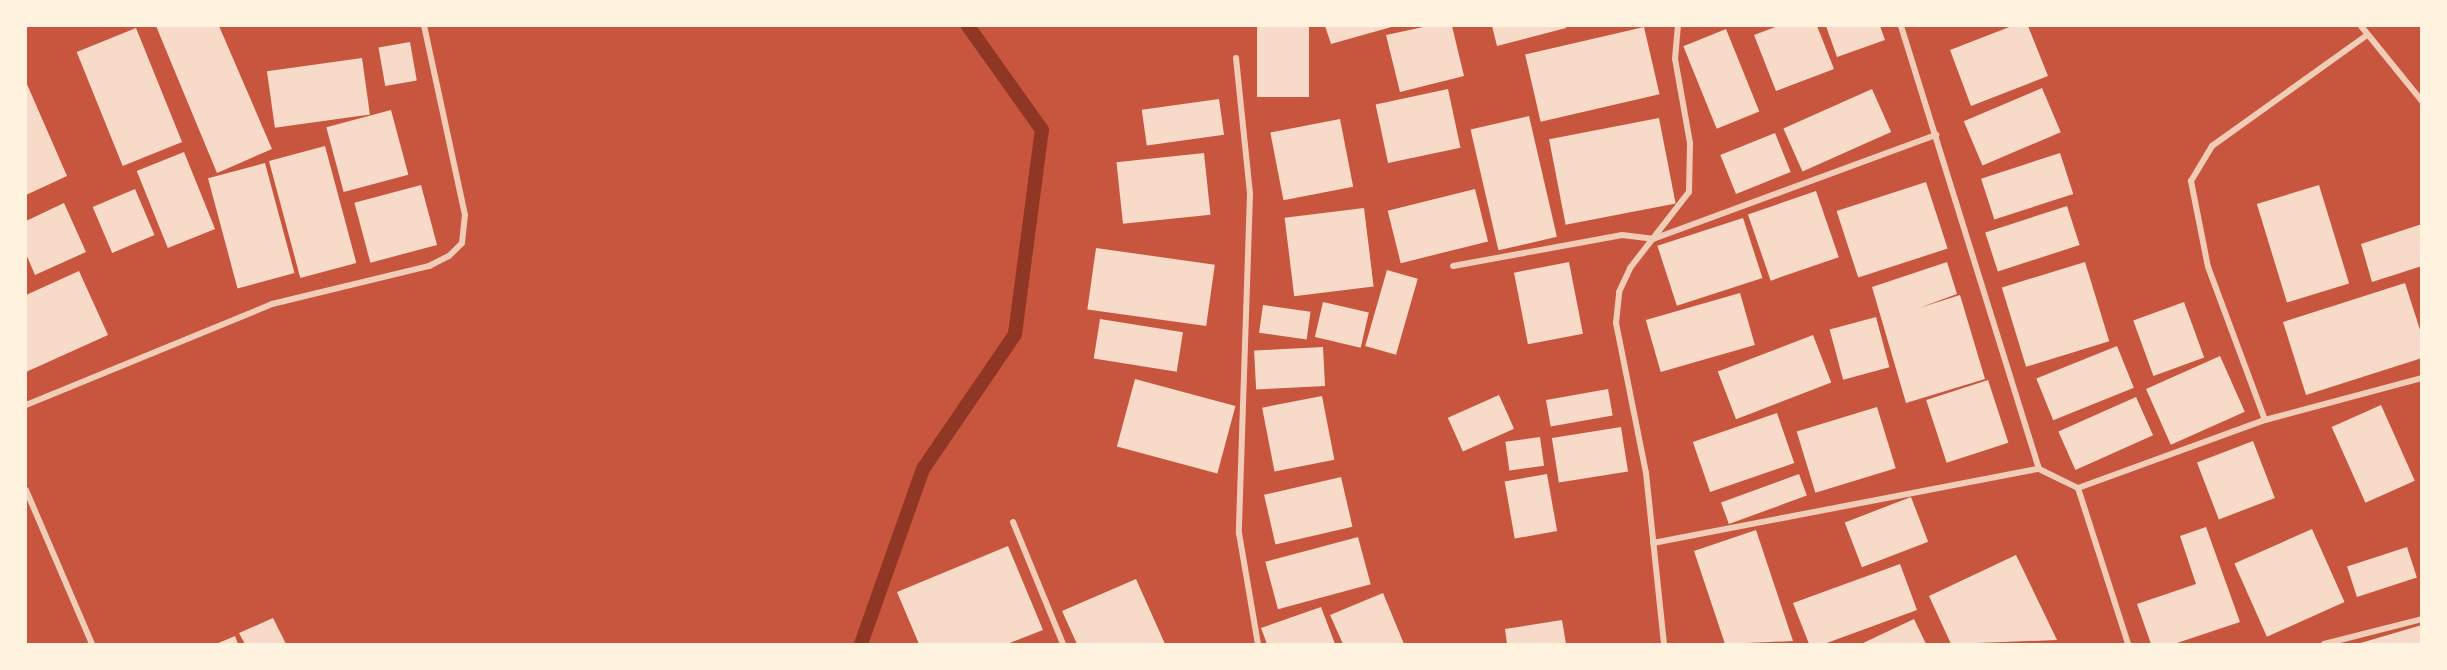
<!DOCTYPE html>
<style>
body{margin:0}
#map{position:relative;width:2447px;height:670px;overflow:hidden;background:#c8553d;font-family:"IBM Plex Sans",sans-serif}
div>[style]{position:absolute}
.stream>*{height:14px;margin:-7px;padding:0 7px;transform-origin:7px;border-radius:7px;background:#8f3625}
.building>*{inset:0;background:#f7dbc8;transform-origin:0 0}
.minor>*{height:6px;margin:-3px;padding:0 3px;transform-origin:3px;border-radius:3px;background:#f1ccb7}
span{translate:-50% -50%;white-space:nowrap;text-align:center;line-height:1.15;-webkit-text-stroke:6px #fff3e0;paint-order:stroke}
.frame{position:absolute;inset:0;border:27px solid #fff3e0;pointer-events:none}
</style>
<div id="map">
<div class="stream">
<div style="left:861px;top:644px;width:186px;rotate:-70.5deg"></div>
<div style="left:923px;top:469px;width:163px;rotate:-55.7deg"></div>
<div style="left:1015px;top:334px;width:206px;rotate:-82.5deg"></div>
<div style="left:1042px;top:130px;width:128px;rotate:-125.4deg"></div>
</div>
<div class="building">
<div style="clip-path:polygon(156px 26px,219px 26px,272px 149px,217px 173px)"></div>
<div style="left:1257px;top:26px;width:52px;height:71px"></div>
<div style="clip-path:polygon(1325px 26px,1395px 26px,1331px 44px)"></div>
<div style="clip-path:polygon(1428px 26px,1452px 26px,1464px 76px,1400px 92px,1386px 35px)"></div>
<div style="clip-path:polygon(1492px 26px,1566px 26px,1566px 28px,1497px 46px)"></div>
<div style="clip-path:polygon(1778px 26px,1817px 26px,1834px 69px,1776px 91px,1754px 35px)"></div>
<div style="clip-path:polygon(1826px 26px,1880px 26px,1885px 40px,1837px 57px)"></div>
<div style="clip-path:polygon(2012px 26px,2028px 26px,2048px 76px,1971px 106px,1950px 50px)"></div>
<div style="left:1644px;top:27px;width:69px;height:122px;rotate:77deg"></div>
<div style="left:136px;top:28px;width:123px;height:64px;rotate:68deg"></div>
<div style="left:1726px;top:29px;width:89px;height:46px;rotate:68deg"></div>
<div style="left:410px;top:42px;width:39px;height:32px;rotate:80deg"></div>
<div style="left:362px;top:58px;width:57px;height:96px;rotate:82deg"></div>
<div style="clip-path:polygon(26px 82px,67px 176px,26px 195px)"></div>
<div style="left:2042px;top:88px;width:48px;height:85px;rotate:67deg"></div>
<div style="left:1448px;top:89px;width:60px;height:74px;rotate:78deg"></div>
<div style="left:1872px;top:89px;width:47px;height:97px;rotate:66deg"></div>
<div style="left:1219px;top:99px;width:36px;height:78px;rotate:82deg"></div>
<div style="left:391px;top:110px;width:67px;height:67px;rotate:75deg"></div>
<div style="left:1529px;top:116px;width:124px;height:60px;rotate:77deg"></div>
<div style="left:1659px;top:118px;width:87px;height:112px;rotate:79deg"></div>
<div style="left:1340px;top:119px;width:69px;height:71px;rotate:79deg"></div>
<div style="left:1775px;top:133px;width:42px;height:59px;rotate:68deg"></div>
<div style="left:325px;top:146px;width:121px;height:58px;rotate:75deg"></div>
<div style="left:184px;top:152px;width:83px;height:51px;rotate:68deg"></div>
<div style="left:1204px;top:153px;width:62px;height:88px;rotate:84deg"></div>
<div style="left:2060px;top:153px;width:43px;height:83px;rotate:72deg"></div>
<div style="left:265px;top:163px;width:114px;height:59px;rotate:75deg"></div>
<div style="left:1926px;top:182px;width:70px;height:94px;rotate:72deg"></div>
<div style="left:421px;top:185px;width:62px;height:69px;rotate:75deg"></div>
<div style="left:2319px;top:185px;width:103px;height:65px;rotate:73deg"></div>
<div style="left:135px;top:189px;width:50px;height:46px;rotate:67deg"></div>
<div style="left:1475px;top:189px;width:54px;height:90px;rotate:76deg"></div>
<div style="left:1816px;top:191px;width:70px;height:72px;rotate:71deg"></div>
<div style="clip-path:polygon(64px 203px,86px 252px,35px 275px,26px 254px,26px 221px)"></div>
<div style="left:2067px;top:206px;width:41px;height:86px;rotate:72deg"></div>
<div style="left:1364px;top:208px;width:79px;height:80px;rotate:83deg"></div>
<div style="left:1743px;top:218px;width:63px;height:90px;rotate:72deg"></div>
<div style="clip-path:polygon(2422px 224px,2422px 266px,2372px 282px,2361px 244px)"></div>
<div style="left:1096px;top:248px;width:120px;height:62px;rotate:8deg"></div>
<div style="left:1569px;top:262px;width:73px;height:56px;rotate:79deg"></div>
<div style="clip-path:polygon(1947px 262px,1957px 294px,1919px 308px,1960px 295px,1985px 379px,1906px 403px,1872px 287px)"></div>
<div style="left:2085px;top:262px;width:83px;height:87px;rotate:73deg"></div>
<div style="left:1387px;top:270px;width:32px;height:79px;rotate:16deg"></div>
<div style="clip-path:polygon(79px 271px,108px 335px,26px 372px,26px 295px)"></div>
<div style="clip-path:polygon(2405px 283px,2422px 336px,2422px 358px,2306px 395px,2283px 322px)"></div>
<div style="left:1740px;top:293px;width:54px;height:98px;rotate:74deg"></div>
<div style="left:1323px;top:302px;width:47px;height:36px;rotate:13deg"></div>
<div style="left:2184px;top:302px;width:59px;height:54px;rotate:70deg"></div>
<div style="left:1263px;top:305px;width:48px;height:28px;rotate:8deg"></div>
<div style="left:1876px;top:317px;width:52px;height:48px;rotate:75deg"></div>
<div style="left:1100px;top:319px;width:84px;height:40px;rotate:9deg"></div>
<div style="left:1813px;top:335px;width:51px;height:102px;rotate:69deg"></div>
<div style="left:2117px;top:346px;width:45px;height:87px;rotate:68deg"></div>
<div style="left:1323px;top:347px;width:39px;height:69px;rotate:87deg"></div>
<div style="left:2220px;top:356px;width:61px;height:81px;rotate:66deg"></div>
<div style="left:1135px;top:379px;width:104px;height:70px;rotate:15deg"></div>
<div style="left:1988px;top:380px;width:66px;height:65px;rotate:72deg"></div>
<div style="left:1608px;top:389px;width:27px;height:63px;rotate:80deg"></div>
<div style="left:1499px;top:395px;width:37px;height:56px;rotate:66deg"></div>
<div style="left:1322px;top:396px;width:65px;height:61px;rotate:79deg"></div>
<div style="left:2136px;top:397px;width:42px;height:85px;rotate:66deg"></div>
<div style="left:2381px;top:405px;width:83px;height:54px;rotate:66deg"></div>
<div style="left:1877px;top:407px;width:64px;height:84px;rotate:73deg"></div>
<div style="left:1777px;top:413px;width:53px;height:89px;rotate:71deg"></div>
<div style="left:1621px;top:427px;width:45px;height:70px;rotate:81deg"></div>
<div style="left:1540px;top:437px;width:29px;height:35px;rotate:82deg"></div>
<div style="left:2253px;top:441px;width:61px;height:60px;rotate:69deg"></div>
<div style="left:1547px;top:474px;width:58px;height:43px;rotate:80deg"></div>
<div style="left:1799px;top:474px;width:23px;height:83px;rotate:70deg"></div>
<div style="left:1341px;top:477px;width:51px;height:79px;rotate:77deg"></div>
<div style="left:1911px;top:497px;width:48px;height:71px;rotate:69deg"></div>
<div style="clip-path:polygon(2206px 527px,2240px 622px,2174px 644px,2151px 644px,2137px 604px,2196px 584px,2180px 536px)"></div>
<div style="left:2312px;top:529px;width:80px;height:85px;rotate:66deg"></div>
<div style="clip-path:polygon(1756px 530px,1793px 641px,1725px 644px,1694px 551px)"></div>
<div style="left:1358px;top:537px;width:49px;height:96px;rotate:75deg"></div>
<div style="clip-path:polygon(1008px 546px,1043px 630px,1007px 644px,919px 644px,897px 592px)"></div>
<div style="left:2407px;top:547px;width:32px;height:63px;rotate:72deg"></div>
<div style="clip-path:polygon(2016px 555px,2057px 640px,1951px 644px,1929px 596px)"></div>
<div style="clip-path:polygon(1900px 564px,1917px 610px,1824px 644px,1809px 644px,1793px 603px)"></div>
<div style="clip-path:polygon(1136px 579px,1165px 644px,1077px 644px,1062px 611px)"></div>
<div style="clip-path:polygon(1383px 593px,1404px 644px,1343px 644px,1330px 615px)"></div>
<div style="clip-path:polygon(1321px 607px,1335px 644px,1267px 644px,1261px 628px)"></div>
<div style="clip-path:polygon(273px 618px,286px 644px,245px 644px,239px 633px)"></div>
<div style="clip-path:polygon(1914px 619px,1926px 644px,1861px 644px)"></div>
<div style="clip-path:polygon(1562px 620px,1566px 644px,1507px 644px,1505px 629px)"></div>
<div style="clip-path:polygon(2422px 625px,2422px 644px,2357px 644px)"></div>
<div style="clip-path:polygon(235px 636px,238px 644px,216px 644px)"></div>
</div>
<div class="minor">
<div style="left:1901px;top:26px;width:464px;rotate:72.7deg"></div>
<div style="left:2039px;top:469px;width:43px;rotate:26deg"></div>
<div style="left:2078px;top:488px;width:164px;rotate:72.2deg"></div>
<div style="left:2361px;top:26px;width:97px;rotate:50.9deg"></div>
<div style="left:1236px;top:58px;width:137px;rotate:84.1deg"></div>
<div style="left:1250px;top:194px;width:339px;rotate:91.9deg"></div>
<div style="left:1239px;top:533px;width:113px;rotate:80.3deg"></div>
<div style="left:1453px;top:266px;width:172px;rotate:-10.4deg"></div>
<div style="left:1622px;top:235px;width:31px;rotate:7deg"></div>
<div style="left:1653px;top:239px;width:302px;rotate:-20.2deg"></div>
<div style="left:26px;top:405px;width:266px;rotate:-22.3deg"></div>
<div style="left:272px;top:304px;width:162px;rotate:-13.6deg"></div>
<div style="left:429px;top:266px;width:22px;rotate:-27deg"></div>
<div style="left:449px;top:256px;width:18px;rotate:-45deg"></div>
<div style="left:462px;top:243px;width:28px;rotate:-84deg"></div>
<div style="left:465px;top:215px;width:193px;rotate:-102.2deg"></div>
<div style="left:2265px;top:420px;width:163px;rotate:-110.4deg"></div>
<div style="left:2208px;top:267px;width:88px;rotate:-101.2deg"></div>
<div style="left:2191px;top:181px;width:41px;rotate:-59deg"></div>
<div style="left:2212px;top:146px;width:191px;rotate:-35.6deg"></div>
<div style="left:2078px;top:488px;width:199px;rotate:-20deg"></div>
<div style="left:2265px;top:420px;width:163px;rotate:-15deg"></div>
<div style="left:26px;top:490px;width:168px;rotate:66.8deg"></div>
<div style="left:1013px;top:522px;width:132px;rotate:67.7deg"></div>
<div style="left:1653px;top:543px;width:393px;rotate:-10.9deg"></div>
<div style="left:1664px;top:644px;width:172px;rotate:-96deg"></div>
<div style="left:1646px;top:473px;width:153px;rotate:-101.3deg"></div>
<div style="left:1616px;top:323px;width:31px;rotate:-84deg"></div>
<div style="left:1619px;top:292px;width:26px;rotate:-65deg"></div>
<div style="left:1630px;top:268px;width:96px;rotate:-52.2deg"></div>
<div style="left:1689px;top:192px;width:49px;rotate:-88.8deg"></div>
<div style="left:1690px;top:143px;width:85px;rotate:-100.1deg"></div>
<div style="left:1675px;top:59px;width:33px;rotate:-85deg"></div>
<div style="left:2324px;top:644px;width:101px;rotate:-14.3deg"></div>
</div>
<div class="frame"></div>
</div>
